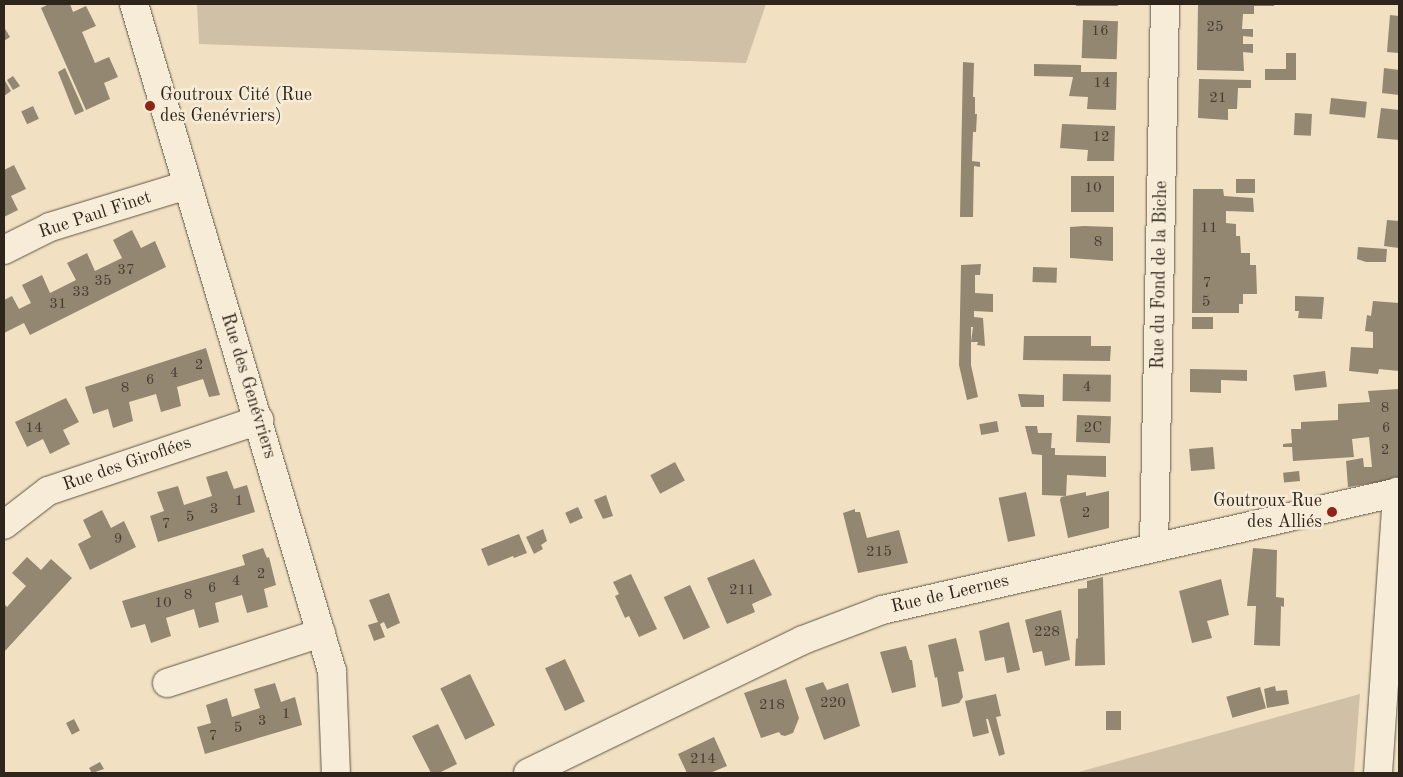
<!DOCTYPE html>
<meta charset="utf-8">
<style>
body{margin:0}
#map{position:relative;width:1403px;height:777px;overflow:hidden;background:#f1e1c2;font-family:"Old Standard TT",serif}
div>[style]{position:absolute}
.green>*{inset:0;background:#d0c1a6}
.building>*{inset:0;background:#938772;transform-origin:0 0}
.roads{filter:drop-shadow(0 0 1px #5f5546) drop-shadow(0 0 1px #5f5546)}
.minor>*{height:28px;margin:-14px;padding:0 14px;transform-origin:14px;border-radius:14px;background:#f6ecd7}
.dots>*{width:14px;height:14px;translate:-50% -50%;box-sizing:border-box;border:2px solid #f6ecd7;border-radius:50%}
span{translate:-50% -50%;white-space:nowrap;text-align:center;line-height:1.15;-webkit-text-stroke:5px #f6ecd7;paint-order:stroke}
.number-label{font-size:15px;color:#473e32}
.number-label span{-webkit-text-stroke-width:0}
.poi-label{font-size:18px;color:#2e261c}
.left{translate:0 -50%;text-align:left}
.right{translate:-100% -50%;text-align:right}
.street-label{font-size:18px;color:#2e261c}
.frame{position:absolute;inset:0;border:5px solid #2e261c;pointer-events:none}
</style>
<div id="map">
<div class="green">
<div style="clip-path:polygon(197px 4px,766px 4px,746px 63px,199px 44px)"></div>
<div style="clip-path:polygon(1360px 694px,1354px 773px,1075px 773px)"></div>
</div>
<div class="building">
<div style="clip-path:polygon(49px 4px,70px 4px,73px 12px,86px 6px,96px 26px,82px 32px,95px 63px,109px 57px,118px 77px,104px 83px,110px 99px,86px 110px,41px 8px)"></div>
<div style="left:1076px;top:4px;width:42px;height:2px"></div>
<div style="clip-path:polygon(1274px 4px,1274px 6px,1254px 6px,1254px 14px,1243px 14px,1242px 29px,1253px 29px,1253px 37px,1243px 36px,1243px 44px,1253px 44px,1253px 53px,1243px 52px,1244px 71px,1197px 70px,1198px 5px)"></div>
<div style="clip-path:polygon(1390px 15px,1399px 16px,1399px 53px,1387px 52px)"></div>
<div style="left:1083px;top:20px;width:35px;height:38px;rotate:2deg"></div>
<div style="clip-path:polygon(4px 27px,10px 37px,4px 41px)"></div>
<div style="clip-path:polygon(1286px 53px,1296px 53px,1296px 80px,1265px 80px,1265px 69px,1286px 69px)"></div>
<div style="clip-path:polygon(963px 62px,974px 63px,973px 97px,975px 97px,975px 114px,977px 114px,976px 132px,973px 132px,972px 161px,980px 162px,980px 167px,974px 166px,973px 217px,960px 217px)"></div>
<div style="clip-path:polygon(1034px 64px,1081px 65px,1081px 72px,1117px 72px,1116px 110px,1087px 109px,1088px 97px,1069px 96px,1073px 77px,1034px 76px)"></div>
<div style="clip-path:polygon(65px 68px,84px 111px,75px 115px,58px 72px)"></div>
<div style="clip-path:polygon(1384px 68px,1399px 70px,1399px 95px,1382px 93px)"></div>
<div style="clip-path:polygon(13px 76px,20px 86px,13px 90px,7px 80px)"></div>
<div style="clip-path:polygon(4px 79px,11px 91px,4px 96px)"></div>
<div style="clip-path:polygon(1199px 79px,1251px 80px,1251px 88px,1238px 88px,1237px 109px,1228px 109px,1228px 120px,1198px 118px)"></div>
<div style="left:1331px;top:98px;width:36px;height:16px;rotate:6deg"></div>
<div style="left:33px;top:106px;width:14px;height:13px;rotate:65deg"></div>
<div style="clip-path:polygon(1381px 108px,1399px 110px,1399px 140px,1377px 138px)"></div>
<div style="left:1295px;top:113px;width:17px;height:22px;rotate:3deg"></div>
<div style="clip-path:polygon(1062px 124px,1115px 126px,1114px 161px,1087px 161px,1088px 150px,1060px 148px)"></div>
<div style="clip-path:polygon(14px 165px,26px 189px,11px 196px,18px 210px,4px 217px,4px 170px)"></div>
<div style="left:1071px;top:176px;width:43px;height:36px"></div>
<div style="left:1236px;top:179px;width:19px;height:14px"></div>
<div style="clip-path:polygon(1193px 189px,1223px 189px,1224px 196px,1253px 198px,1254px 212px,1226px 211px,1226px 223px,1236px 224px,1236px 236px,1240px 236px,1241px 253px,1250px 253px,1250px 265px,1256px 265px,1257px 294px,1243px 294px,1243px 304px,1239px 304px,1239px 313px,1192px 313px)"></div>
<div style="clip-path:polygon(1387px 220px,1399px 221px,1399px 248px,1384px 246px)"></div>
<div style="clip-path:polygon(1084px 226px,1113px 227px,1113px 261px,1070px 258px,1070px 227px)"></div>
<div style="clip-path:polygon(132px 230px,141px 248px,155px 241px,166px 267px,30px 335px,24px 323px,4px 333px,4px 300px,12px 296px,19px 309px,31px 303px,22px 285px,42px 275px,50px 293px,76px 280px,67px 263px,87px 253px,95px 271px,122px 258px,113px 240px)"></div>
<div style="clip-path:polygon(1358px 247px,1387px 249px,1386px 262px,1366px 262px,1357px 259px)"></div>
<div style="clip-path:polygon(981px 264px,980px 275px,975px 275px,975px 293px,993px 294px,993px 312px,974px 311px,974px 317px,983px 318px,985px 346px,977px 345px,978px 342px,971px 342px,973px 327px,971px 327px,971px 365px,978px 397px,967px 400px,959px 365px,961px 265px)"></div>
<div style="left:1033px;top:267px;width:24px;height:15px;rotate:2deg"></div>
<div style="clip-path:polygon(1295px 296px,1324px 297px,1322px 319px,1298px 318px,1299px 311px,1295px 311px)"></div>
<div style="clip-path:polygon(1373px 301px,1399px 303px,1399px 371px,1379px 369px,1378px 374px,1349px 371px,1351px 347px,1373px 348px,1373px 332px,1365px 331px,1367px 315px,1371px 316px)"></div>
<div style="left:1192px;top:317px;width:21px;height:12px"></div>
<div style="clip-path:polygon(1024px 336px,1091px 336px,1091px 346px,1111px 346px,1110px 361px,1023px 360px)"></div>
<div style="clip-path:polygon(206px 348px,220px 395px,209px 397px,203px 379px,177px 387px,181px 406px,161px 412px,156px 394px,129px 402px,133px 421px,113px 428px,108px 409px,93px 414px,85px 387px)"></div>
<div style="clip-path:polygon(1190px 369px,1247px 370px,1247px 381px,1221px 380px,1221px 393px,1190px 392px)"></div>
<div style="left:1325px;top:371px;width:16px;height:32px;rotate:83deg"></div>
<div style="left:1063px;top:374px;width:48px;height:27px;rotate:1deg"></div>
<div style="clip-path:polygon(1399px 389px,1399px 479px,1348px 487px,1346px 461px,1363px 458px,1364px 467px,1372px 467px,1369px 437px,1352px 439px,1354px 457px,1293px 461px,1292px 447px,1283px 447px,1283px 444px,1292px 443px,1291px 429px,1301px 429px,1301px 422px,1338px 420px,1338px 404px,1370px 402px,1368px 391px)"></div>
<div style="clip-path:polygon(1018px 394px,1044px 395px,1044px 407px,1021px 407px)"></div>
<div style="clip-path:polygon(66px 398px,79px 422px,63px 430px,70px 444px,50px 454px,43px 439px,27px 447px,15px 422px)"></div>
<div style="left:1077px;top:415px;width:34px;height:27px;rotate:2deg"></div>
<div style="left:997px;top:421px;width:11px;height:18px;rotate:80deg"></div>
<div style="clip-path:polygon(1025px 426px,1037px 426px,1038px 433px,1052px 433px,1051px 448px,1055px 448px,1055px 455px,1106px 456px,1106px 477px,1067px 475px,1066px 496px,1086px 492px,1086px 496px,1109px 491px,1109px 528px,1068px 538px,1060px 500px,1061px 497px,1066px 496px,1042px 495px,1042px 455px,1032px 454px)"></div>
<div style="left:1213px;top:447px;width:22px;height:24px;rotate:85deg"></div>
<div style="left:675px;top:462px;width:21px;height:28px;rotate:62deg"></div>
<div style="clip-path:polygon(227px 471px,234px 489px,247px 485px,255px 512px,158px 542px,150px 516px,164px 511px,157px 492px,178px 486px,184px 505px,212px 496px,206px 477px)"></div>
<div style="left:1299px;top:471px;width:10px;height:16px;rotate:84deg"></div>
<div style="left:1026px;top:492px;width:45px;height:28px;rotate:78deg"></div>
<div style="clip-path:polygon(606px 495px,613px 516px,603px 519px,594px 500px)"></div>
<div style="left:578px;top:507px;width:12px;height:14px;rotate:66deg"></div>
<div style="clip-path:polygon(855px 509px,855px 512px,860px 512px,867px 538px,899px 530px,908px 563px,858px 573px,843px 513px)"></div>
<div style="clip-path:polygon(102px 510px,111px 528px,124px 521px,136px 547px,90px 570px,78px 544px,91px 537px,83px 520px)"></div>
<div style="clip-path:polygon(543px 529px,547px 541px,541px 545px,543px 549px,534px 554px,526px 537px)"></div>
<div style="clip-path:polygon(519px 534px,527px 553px,514px 558px,513px 556px,488px 566px,481px 549px)"></div>
<div style="clip-path:polygon(263px 548px,267px 558px,269px 557px,276px 585px,264px 589px,268px 607px,247px 613px,242px 595px,215px 603px,219px 622px,199px 628px,194px 609px,166px 618px,171px 636px,151px 643px,145px 624px,131px 628px,122px 601px,245px 565px,242px 555px)"></div>
<div style="clip-path:polygon(1253px 548px,1277px 550px,1276px 597px,1284px 598px,1284px 607px,1281px 606px,1280px 646px,1254px 645px,1256px 606px,1247px 606px)"></div>
<div style="clip-path:polygon(27px 557px,41px 570px,51px 559px,72px 578px,4px 652px,4px 604px,7px 607px,26px 586px,12px 573px)"></div>
<div style="clip-path:polygon(754px 559px,772px 595px,752px 604px,755px 612px,727px 624px,707px 578px)"></div>
<div style="clip-path:polygon(631px 574px,657px 629px,639px 637px,629px 616px,625px 618px,615px 596px,619px 594px,613px 582px)"></div>
<div style="clip-path:polygon(1103px 577px,1105px 665px,1075px 666px,1076px 639px,1078px 638px,1078px 589px,1087px 588px,1087px 581px)"></div>
<div style="clip-path:polygon(1221px 579px,1229px 615px,1207px 621px,1212px 638px,1192px 643px,1179px 591px)"></div>
<div style="left:690px;top:585px;width:47px;height:29px;rotate:65deg"></div>
<div style="clip-path:polygon(389px 593px,400px 623px,387px 629px,384px 622px,380px 624px,385px 637px,374px 641px,368px 625px,378px 622px,369px 600px)"></div>
<div style="clip-path:polygon(1061px 610px,1070px 660px,1045px 666px,1042px 651px,1033px 653px,1025px 620px)"></div>
<div style="clip-path:polygon(1009px 622px,1020px 670px,1007px 673px,1004px 657px,985px 661px,979px 631px)"></div>
<div style="clip-path:polygon(956px 638px,964px 671px,958px 672px,963px 697px,959px 703px,942px 707px,937px 677px,935px 678px,928px 645px)"></div>
<div style="clip-path:polygon(906px 646px,910px 660px,912px 660px,916px 687px,892px 693px,880px 652px)"></div>
<div style="left:565px;top:659px;width:47px;height:22px;rotate:65deg"></div>
<div style="left:470px;top:674px;width:57px;height:33px;rotate:64deg"></div>
<div style="clip-path:polygon(786px 679px,799px 718px,793px 733px,785px 736px,781px 735px,779px 732px,761px 738px,744px 693px)"></div>
<div style="clip-path:polygon(823px 682px,827px 690px,848px 683px,860px 726px,824px 740px,805px 688px)"></div>
<div style="clip-path:polygon(275px 683px,281px 702px,295px 697px,302px 725px,205px 754px,197px 727px,211px 723px,206px 705px,227px 698px,232px 717px,260px 708px,254px 689px)"></div>
<div style="clip-path:polygon(1275px 686px,1276px 691px,1287px 690px,1289px 704px,1267px 708px,1264px 689px)"></div>
<div style="left:1260px;top:687px;width:22px;height:35px;rotate:74deg"></div>
<div style="clip-path:polygon(996px 694px,1001px 716px,996px 717px,1005px 754px,999px 756px,988px 719px,986px 719px,989px 733px,973px 737px,965px 701px)"></div>
<div style="left:1106px;top:711px;width:15px;height:19px"></div>
<div style="left:74px;top:719px;width:13px;height:9px;rotate:63deg"></div>
<div style="clip-path:polygon(438px 724px,457px 764px,439px 773px,431px 773px,412px 736px)"></div>
<div style="clip-path:polygon(714px 737px,727px 766px,710px 773px,687px 773px,678px 754px)"></div>
<div style="clip-path:polygon(100px 762px,104px 769px,92px 773px,89px 768px)"></div>
</div>
<div class="roads">
<div class="minor">
<div style="left:134px;top:4px;width:696px;rotate:73.47deg"></div>
<div style="left:332px;top:671px;width:102px;rotate:87.8deg"></div>
<div style="left:4px;top:250px;width:51px;rotate:-26.6deg"></div>
<div style="left:50px;top:227px;width:143px;rotate:-17deg"></div>
<div style="left:4px;top:525px;width:56px;rotate:-37.7deg"></div>
<div style="left:48px;top:491px;width:223px;rotate:-18.6deg"></div>
<div style="left:1154px;top:547px;width:543px;rotate:-88.84deg"></div>
<div style="left:167px;top:683px;width:162px;rotate:-18deg"></div>
<div style="left:528px;top:773px;width:305px;rotate:-25.8deg"></div>
<div style="left:803px;top:640px;width:85px;rotate:-20.8deg"></div>
<div style="left:882px;top:610px;width:530px;rotate:-12.86deg"></div>
<div style="left:1378px;top:773px;width:282px;rotate:-86.1deg"></div>
</div>
</div>
<div class="dots">
<div style="left:150px;top:106px;background:#8f2418"></div>
<div style="left:1332px;top:512px;background:#8f2418"></div>
</div>
<div class="number-label">
<span style="left:1215px;top:28px">25</span>
<span style="left:1100px;top:32px">16</span>
<span style="left:1102px;top:84px">14</span>
<span style="left:1218px;top:99px">21</span>
<span style="left:1101px;top:138px">12</span>
<span style="left:1093px;top:189px">10</span>
<span style="left:1209px;top:229px">11</span>
<span style="left:1098px;top:243px">8</span>
<span style="left:126px;top:271px">37</span>
<span style="left:103px;top:282px">35</span>
<span style="left:1207px;top:284px">7</span>
<span style="left:81px;top:293px">33</span>
<span style="left:1206px;top:303px">5</span>
<span style="left:58px;top:305px">31</span>
<span style="left:199px;top:366px">2</span>
<span style="left:174px;top:374px">4</span>
<span style="left:150px;top:381px">6</span>
<span style="left:1087px;top:388px">4</span>
<span style="left:125px;top:389px">8</span>
<span style="left:1385px;top:409px">8</span>
<span style="left:34px;top:429px">14</span>
<span style="left:1093px;top:429px">2C</span>
<span style="left:1386px;top:429px">6</span>
<span style="left:1385px;top:451px">2</span>
<span style="left:239px;top:502px">1</span>
<span style="left:214px;top:510px">3</span>
<span style="left:1086px;top:514px">2</span>
<span style="left:190px;top:518px">5</span>
<span style="left:166px;top:525px">7</span>
<span style="left:118px;top:540px">9</span>
<span style="left:879px;top:553px">215</span>
<span style="left:261px;top:575px">2</span>
<span style="left:236px;top:582px">4</span>
<span style="left:212px;top:589px">6</span>
<span style="left:742px;top:591px">211</span>
<span style="left:188px;top:596px">8</span>
<span style="left:163px;top:604px">10</span>
<span style="left:1047px;top:633px">228</span>
<span style="left:833px;top:704px">220</span>
<span style="left:772px;top:706px">218</span>
<span style="left:286px;top:715px">1</span>
<span style="left:262px;top:722px">3</span>
<span style="left:238px;top:729px">5</span>
<span style="left:213px;top:737px">7</span>
<span style="left:703px;top:760px">214</span>
</div>
<div class="poi-label">
<span class="left" style="left:160px;top:106px">Goutroux Cité (Rue<br>des Genévriers)</span>
<span class="right" style="left:1322px;top:512px">Goutroux Rue<br>des Alliés</span>
</div>
<div class="street-label">
<span style="left:95px;top:215px;rotate:-18deg">Rue Paul Finet</span>
<span style="left:1160px;top:275px;rotate:-89deg">Rue du Fond de la Biche</span>
<span style="left:248px;top:386px;rotate:73deg">Rue des Genévriers</span>
<span style="left:127px;top:464px;rotate:-19deg">Rue des Giroflées</span>
<span style="left:950px;top:594px;rotate:-13deg">Rue de Leernes</span>
</div>
<div class="frame"></div>
</div>
